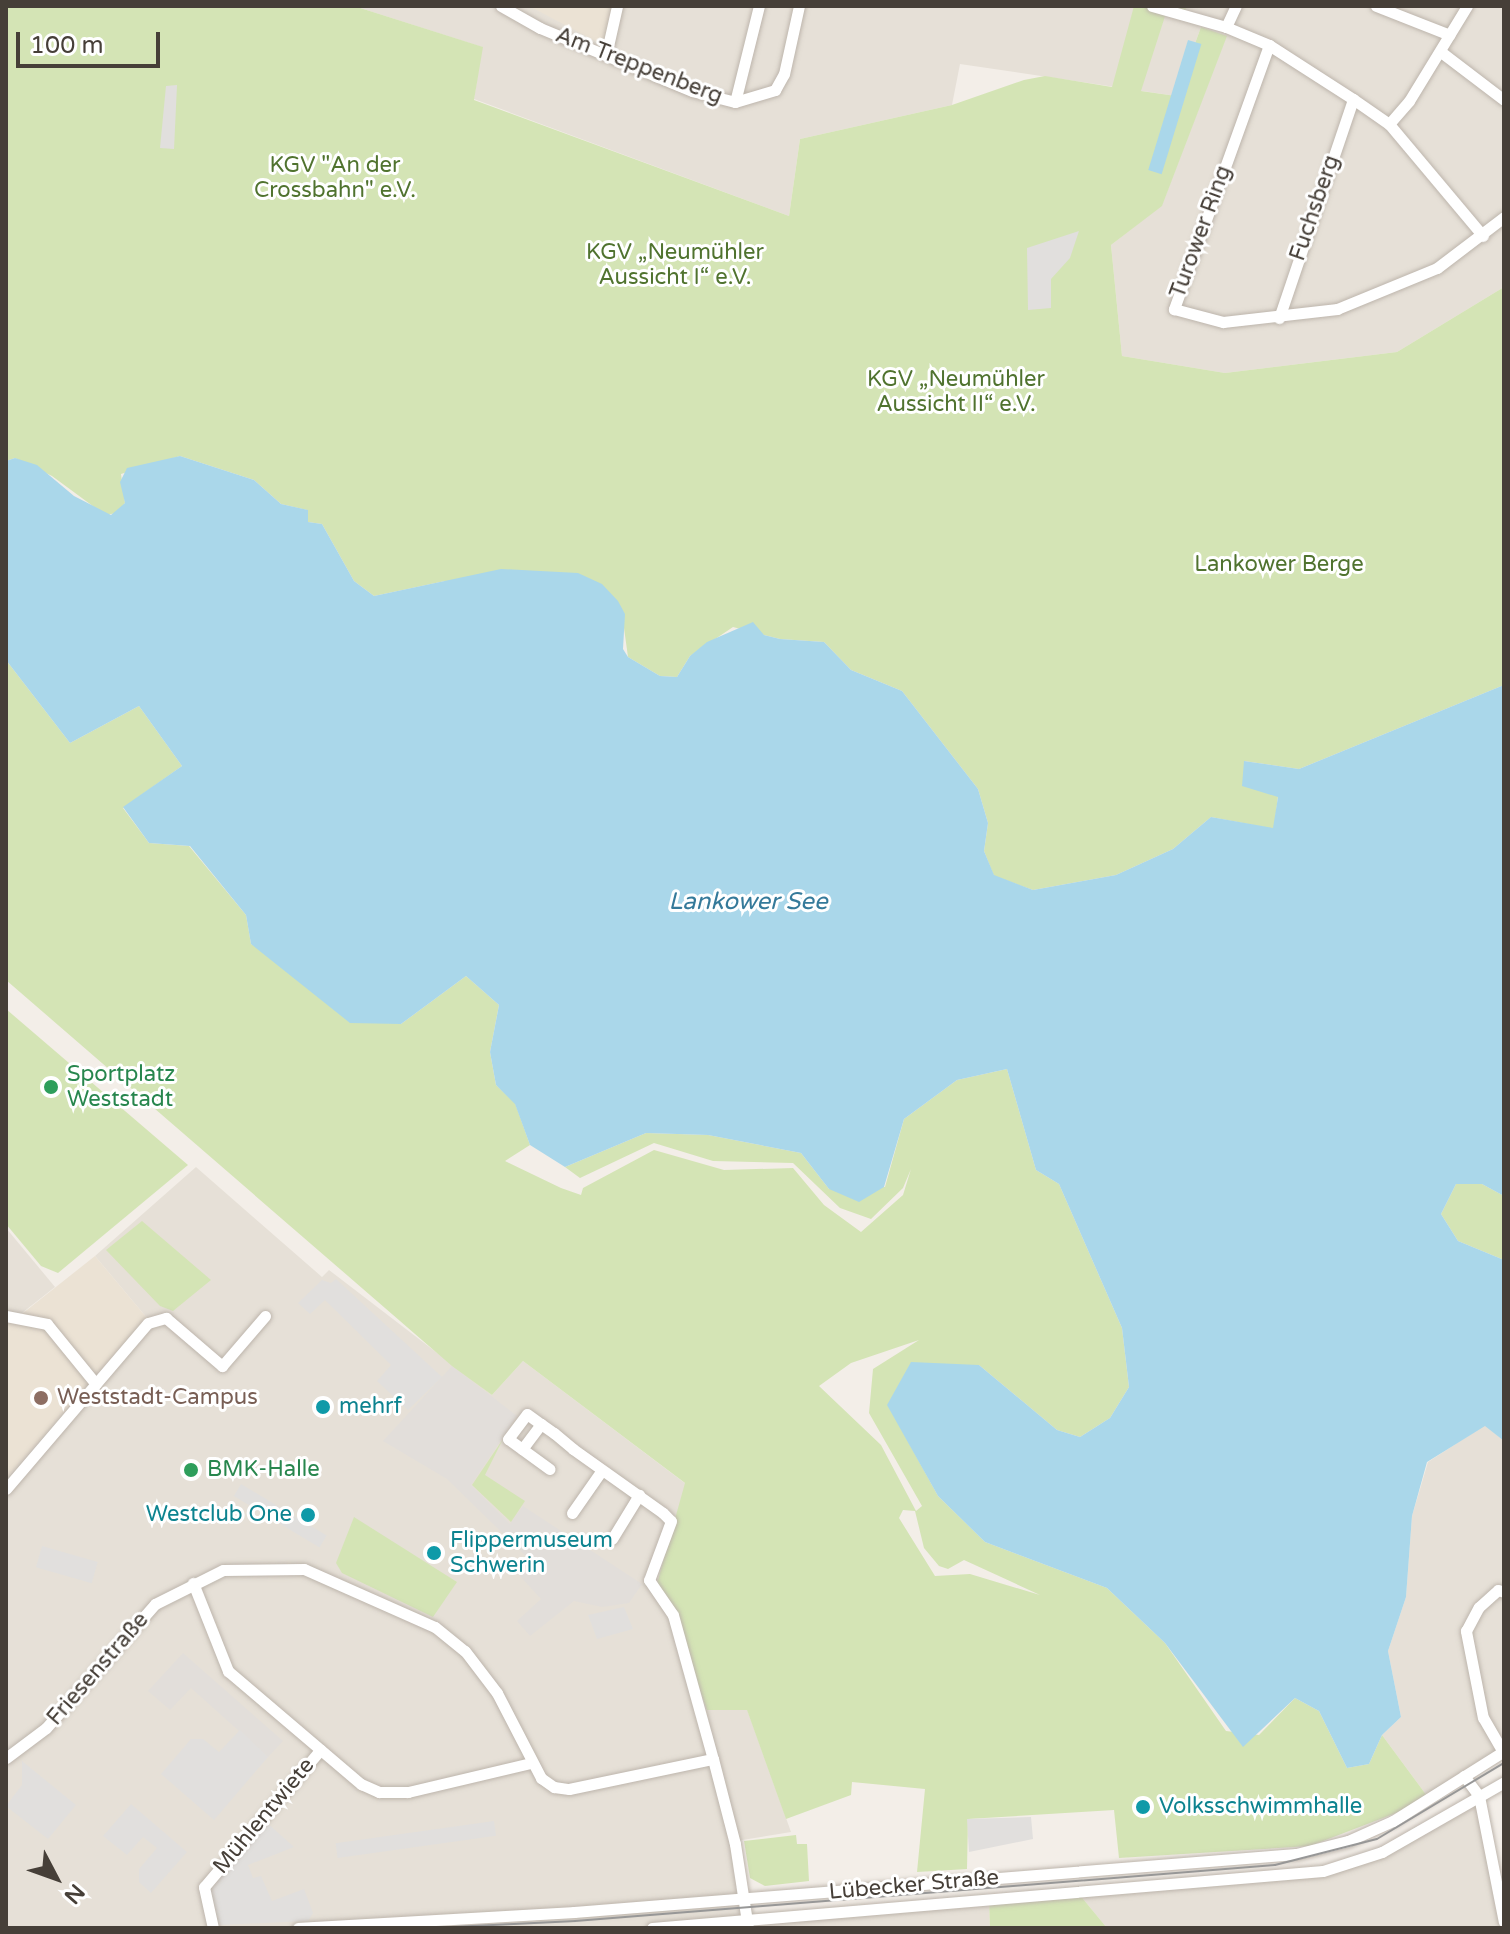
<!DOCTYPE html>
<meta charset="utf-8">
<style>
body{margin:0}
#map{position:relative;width:1510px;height:1934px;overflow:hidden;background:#f3eee8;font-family:"Varela Round",sans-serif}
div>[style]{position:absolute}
.residential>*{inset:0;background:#e6e0d7}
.industrial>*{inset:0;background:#e2deda}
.education>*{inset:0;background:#ebe2d4}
.green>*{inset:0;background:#d4e4b5}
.parking>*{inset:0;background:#e1dfdd;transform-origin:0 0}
.water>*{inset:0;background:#aad7ea;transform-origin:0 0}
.roads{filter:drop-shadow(0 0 2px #bdb5ac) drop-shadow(0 0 2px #bdb5ac)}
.minor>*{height:11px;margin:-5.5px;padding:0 5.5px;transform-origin:5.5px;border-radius:5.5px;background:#fff}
.tram>*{height:2px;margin:-1px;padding:0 1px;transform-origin:1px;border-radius:1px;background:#979797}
.dots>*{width:22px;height:22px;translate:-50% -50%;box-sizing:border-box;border:4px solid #fff;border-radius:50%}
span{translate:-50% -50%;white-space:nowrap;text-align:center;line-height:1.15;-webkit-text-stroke:6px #fff;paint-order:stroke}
.street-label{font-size:22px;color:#463f38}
.park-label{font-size:22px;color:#50732f}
.leisure-label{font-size:22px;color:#27864d}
.left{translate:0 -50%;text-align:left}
.education-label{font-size:22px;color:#785e54}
.culture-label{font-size:22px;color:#0d838f}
.right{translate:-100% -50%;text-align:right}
.water-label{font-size:24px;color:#357a9a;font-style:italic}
.frame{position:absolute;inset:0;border:8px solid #463f38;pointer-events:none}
.north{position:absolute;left:16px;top:1838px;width:80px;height:80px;-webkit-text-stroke:6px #fff;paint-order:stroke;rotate:131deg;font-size:22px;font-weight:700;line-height:32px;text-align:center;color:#463f38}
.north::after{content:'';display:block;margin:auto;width:28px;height:36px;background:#463f38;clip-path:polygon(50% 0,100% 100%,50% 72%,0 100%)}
.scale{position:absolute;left:16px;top:32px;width:144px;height:36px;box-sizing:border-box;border:4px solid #463f38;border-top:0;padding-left:10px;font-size:24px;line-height:28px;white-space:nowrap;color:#463f38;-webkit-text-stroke:6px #fff;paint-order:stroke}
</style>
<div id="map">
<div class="residential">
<div style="clip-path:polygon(354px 6px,1504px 6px,1504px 287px,1397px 352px,1225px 373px,1122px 356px,1111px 245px,1162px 205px,1226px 37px,1201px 27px,1176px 96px,960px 64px,952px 105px,800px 139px,789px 216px,474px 99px,482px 47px)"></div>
<div style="clip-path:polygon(196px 1167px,322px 1277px,329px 1270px,492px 1395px,523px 1361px,686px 1484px,656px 1587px,747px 1709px,791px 1832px,736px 1841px,747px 1920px,989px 1901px,990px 1928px,6px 1928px,6px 1479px,147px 1318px,95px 1256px)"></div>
<div style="clip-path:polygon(6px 1228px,55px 1287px,17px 1317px,6px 1316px)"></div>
<div style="clip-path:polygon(1485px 1425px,1504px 1441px,1504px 1751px,1430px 1800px,1382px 1735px,1401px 1717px,1388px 1651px,1406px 1597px,1412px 1516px,1428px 1462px)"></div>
<div style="clip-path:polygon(1479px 1796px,1504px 1928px,1107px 1928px,1079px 1894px,1351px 1864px)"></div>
</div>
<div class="industrial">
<div style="clip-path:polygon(452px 1366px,517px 1416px,471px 1485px,510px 1524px,523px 1506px,642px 1584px,629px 1603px,602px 1607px,574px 1601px,530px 1636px,517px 1621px,541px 1599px,519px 1575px,532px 1562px,447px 1479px,383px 1441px)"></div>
<div style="clip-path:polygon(183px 1653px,283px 1741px,268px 1757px,191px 1688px,170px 1710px,148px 1691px)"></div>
</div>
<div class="education">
<div style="clip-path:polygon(529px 6px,614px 6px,605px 46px)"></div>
<div style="clip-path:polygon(95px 1256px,147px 1318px,6px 1479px,6px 1316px,18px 1317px)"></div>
</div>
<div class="green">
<div style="clip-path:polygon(6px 6px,354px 6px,483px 47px,474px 100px,789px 216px,800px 139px,952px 105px,1024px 80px,1045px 76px,1112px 87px,1134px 6px,1187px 6px,1184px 13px,1167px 10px,1141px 91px,1176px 96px,1201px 27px,1227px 36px,1162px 206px,1111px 245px,1122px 356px,1225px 373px,1397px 352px,1504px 287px,1504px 685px,1299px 769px,1244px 761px,1278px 796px,1274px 829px,1211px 817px,1173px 849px,1116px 875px,1033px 890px,994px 876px,984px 851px,988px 823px,978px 789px,902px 691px,851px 670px,824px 642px,780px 639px,733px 627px,690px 656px,677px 677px,660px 676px,628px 657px,624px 628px,445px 581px,374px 596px,354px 581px,322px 524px,308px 522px,307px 510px,281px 504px,254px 480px,180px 456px,121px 474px,125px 503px,117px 513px,105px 515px,52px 476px,15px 458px,6px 461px)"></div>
<div style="clip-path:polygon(evenodd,6px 660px,70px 743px,139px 706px,182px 766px,123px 808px,149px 843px,189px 846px,246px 915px,251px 944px,401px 1024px,466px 976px,499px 1005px,490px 1052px,496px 1085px,515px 1103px,530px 1145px,505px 1161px,561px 1188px,581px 1195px,583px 1188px,654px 1150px,724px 1170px,793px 1168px,824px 1205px,861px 1232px,903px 1195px,911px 1169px,903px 1188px,871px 1219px,840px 1208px,793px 1163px,713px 1161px,654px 1143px,580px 1178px,565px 1167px,646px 1133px,708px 1135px,801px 1153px,829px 1189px,885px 1187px,904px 1119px,957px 1080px,1007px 1069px,1036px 1170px,1059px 1184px,1122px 1328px,1129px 1387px,1110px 1418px,1080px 1437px,1057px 1430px,979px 1365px,888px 1405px,938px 1496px,985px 1542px,1107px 1588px,1165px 1643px,1226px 1731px,1259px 1735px,1295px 1698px,1319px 1711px,1347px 1768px,1369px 1764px,1382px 1735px,1430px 1800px,1310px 1846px,1119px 1858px,1114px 1810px,968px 1819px,967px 1869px,917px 1872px,925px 1789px,852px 1782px,851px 1795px,786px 1819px,747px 1710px,707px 1710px,673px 1615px,656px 1587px,685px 1483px,523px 1361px,492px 1395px,452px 1366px,6px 980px,6px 660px,919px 1340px,873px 1369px,869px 1413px,922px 1506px,916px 1511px,881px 1445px,819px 1386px,851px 1363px,919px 1340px,6px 660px,903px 1510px,915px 1511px,924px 1548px,939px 1566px,948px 1569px,964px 1560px,1040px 1595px,970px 1574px,935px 1576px,899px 1518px,903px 1510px)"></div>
<div style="clip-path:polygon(6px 1009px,188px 1165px,58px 1273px,41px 1266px,6px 1224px)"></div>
<div style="clip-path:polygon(1456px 1184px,1482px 1184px,1504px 1196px,1504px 1260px,1458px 1241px,1441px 1214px)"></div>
<div style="clip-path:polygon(142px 1221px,211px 1280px,173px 1311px,160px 1306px,106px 1250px)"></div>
<div style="clip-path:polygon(503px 1439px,485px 1475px,525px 1501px,511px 1522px,472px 1485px)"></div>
<div style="clip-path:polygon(354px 1517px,457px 1582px,433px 1617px,342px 1573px,336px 1563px)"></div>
<div style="clip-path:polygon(796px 1835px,797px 1844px,807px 1844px,809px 1881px,765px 1886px,750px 1878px,744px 1841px)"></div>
<div style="clip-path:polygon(1079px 1894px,1107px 1928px,990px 1928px,989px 1901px)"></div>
</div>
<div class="parking">
<div style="clip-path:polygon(177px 85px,174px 149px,160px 148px,166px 86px)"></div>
<div style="clip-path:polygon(1079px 231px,1070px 258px,1051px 279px,1051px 308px,1028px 310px,1027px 248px)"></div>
<div style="clip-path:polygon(336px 1279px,442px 1377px,408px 1410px,377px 1381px,391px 1365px,325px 1300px,310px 1314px,298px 1303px,322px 1280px,331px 1283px)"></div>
<div style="left:241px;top:1484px;width:100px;height:14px;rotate:31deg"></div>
<div style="left:42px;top:1546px;width:58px;height:22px;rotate:16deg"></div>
<div style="clip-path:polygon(624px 1607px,633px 1629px,597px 1639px,588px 1615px)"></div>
<div style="clip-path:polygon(240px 1730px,268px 1757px,214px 1820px,161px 1774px,191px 1739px,203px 1739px,219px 1752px)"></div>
<div style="clip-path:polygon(22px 1761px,76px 1805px,48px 1839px,6px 1806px,22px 1785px)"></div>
<div style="clip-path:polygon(131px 1804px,187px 1852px,151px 1893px,139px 1882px,139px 1869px,157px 1848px,143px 1837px,127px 1855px,103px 1836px)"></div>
<div style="clip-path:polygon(1031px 1817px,1033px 1839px,969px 1852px,967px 1819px)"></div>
<div style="left:494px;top:1821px;width:15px;height:160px;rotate:82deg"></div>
<div style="clip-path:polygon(266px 1822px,294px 1847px,248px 1865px,253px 1878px,261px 1876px,272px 1901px,304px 1889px,313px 1913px,308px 1921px,218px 1925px,209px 1889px)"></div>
</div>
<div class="water">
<div style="left:1188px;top:40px;width:14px;height:136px;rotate:17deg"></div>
<div style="clip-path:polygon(180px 456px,254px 480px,281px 504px,308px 510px,308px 522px,322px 524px,354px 581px,374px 596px,501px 569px,578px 573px,602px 584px,618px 601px,625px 614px,623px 649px,628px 657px,660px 676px,677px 677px,690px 656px,707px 642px,753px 622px,764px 635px,780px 639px,824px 642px,851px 670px,902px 691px,978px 789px,988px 823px,984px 851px,994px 875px,1033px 890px,1116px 875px,1173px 849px,1211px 817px,1273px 828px,1278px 797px,1242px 786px,1244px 761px,1299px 769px,1504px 685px,1504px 1196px,1482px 1184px,1456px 1184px,1441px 1214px,1458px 1241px,1504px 1260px,1504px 1441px,1485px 1426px,1427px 1462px,1412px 1516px,1406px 1597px,1388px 1651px,1401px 1717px,1382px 1735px,1369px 1764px,1347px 1768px,1319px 1711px,1295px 1698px,1243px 1747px,1165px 1643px,1107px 1588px,985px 1542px,938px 1496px,887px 1405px,911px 1362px,979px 1365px,1057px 1430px,1080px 1437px,1110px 1418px,1129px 1387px,1122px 1328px,1059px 1184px,1036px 1170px,1007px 1069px,957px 1080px,904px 1119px,884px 1187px,859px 1202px,829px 1189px,801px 1153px,708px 1135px,646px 1133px,565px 1167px,530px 1145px,515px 1104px,496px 1085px,490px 1052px,499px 1005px,466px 976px,401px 1024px,350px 1023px,251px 944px,246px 915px,190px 846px,149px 843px,123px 807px,182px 766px,139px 706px,70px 743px,6px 660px,6px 461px,15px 458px,37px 465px,74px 496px,111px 515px,125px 503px,120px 482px,127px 468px)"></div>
</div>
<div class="roads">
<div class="minor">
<div style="left:501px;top:6px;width:45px;rotate:29.4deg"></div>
<div style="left:540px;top:28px;width:165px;rotate:22.5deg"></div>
<div style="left:692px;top:91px;width:44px;rotate:14.3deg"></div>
<div style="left:735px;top:102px;width:42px;rotate:-16.7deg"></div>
<div style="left:775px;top:90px;width:18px;rotate:-61deg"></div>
<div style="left:784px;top:74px;width:70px;rotate:-77.6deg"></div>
<div style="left:1152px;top:6px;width:77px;rotate:15.8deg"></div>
<div style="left:1226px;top:27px;width:47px;rotate:22.7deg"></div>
<div style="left:1269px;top:45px;width:100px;rotate:32.7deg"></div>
<div style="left:1353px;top:99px;width:44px;rotate:34.8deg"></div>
<div style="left:1389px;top:124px;width:146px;rotate:50deg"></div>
<div style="left:1376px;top:6px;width:79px;rotate:21.4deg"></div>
<div style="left:1226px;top:27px;width:23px;rotate:-65deg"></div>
<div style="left:1269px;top:45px;width:281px;rotate:109.8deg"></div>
<div style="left:1174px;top:309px;width:51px;rotate:14.9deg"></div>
<div style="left:1223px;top:322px;width:115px;rotate:-6.5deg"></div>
<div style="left:1337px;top:309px;width:108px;rotate:-22.3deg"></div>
<div style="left:1437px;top:268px;width:84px;rotate:-37.3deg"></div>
<div style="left:1441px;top:52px;width:79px;rotate:37.3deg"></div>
<div style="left:606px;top:55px;width:50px;rotate:-77.3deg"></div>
<div style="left:735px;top:102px;width:99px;rotate:-76deg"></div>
<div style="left:1389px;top:124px;width:30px;rotate:-49deg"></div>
<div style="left:1409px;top:101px;width:111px;rotate:-58.6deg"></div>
<div style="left:1279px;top:318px;width:231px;rotate:-71.3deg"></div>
<div style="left:6px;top:1316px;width:42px;rotate:11deg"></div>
<div style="left:47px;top:1324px;width:77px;rotate:50.8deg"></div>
<div style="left:541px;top:1424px;width:31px;rotate:127deg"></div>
<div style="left:522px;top:1449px;width:17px;rotate:-144deg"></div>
<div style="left:508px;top:1439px;width:31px;rotate:-53deg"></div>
<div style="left:527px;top:1414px;width:17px;rotate:36deg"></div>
<div style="left:541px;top:1424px;width:16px;rotate:35deg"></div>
<div style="left:554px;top:1433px;width:25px;rotate:40deg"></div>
<div style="left:573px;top:1449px;width:110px;rotate:35.4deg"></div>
<div style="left:663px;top:1513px;width:11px;rotate:45deg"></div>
<div style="left:671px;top:1521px;width:63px;rotate:110.4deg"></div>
<div style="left:649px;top:1580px;width:42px;rotate:55.6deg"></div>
<div style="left:673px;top:1615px;width:149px;rotate:74.5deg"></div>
<div style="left:522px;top:1449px;width:34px;rotate:36deg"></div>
<div style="left:6px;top:1489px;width:218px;rotate:-49.5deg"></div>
<div style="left:148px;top:1323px;width:19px;rotate:-16deg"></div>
<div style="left:166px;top:1318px;width:74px;rotate:40.6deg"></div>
<div style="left:222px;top:1366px;width:66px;rotate:-49.3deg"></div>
<div style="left:572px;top:1513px;width:52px;rotate:-55.1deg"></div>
<div style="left:612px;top:1539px;width:52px;rotate:-58.5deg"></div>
<div style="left:193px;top:1583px;width:95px;rotate:68.3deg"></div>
<div style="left:228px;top:1671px;width:175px;rotate:40.4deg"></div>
<div style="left:361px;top:1784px;width:20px;rotate:24deg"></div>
<div style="left:379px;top:1792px;width:29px"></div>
<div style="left:408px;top:1792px;width:126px;rotate:-13.3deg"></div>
<div style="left:1503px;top:1752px;width:39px;rotate:-120deg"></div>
<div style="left:1483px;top:1718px;width:89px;rotate:-101.1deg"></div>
<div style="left:1466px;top:1631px;width:27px;rotate:-62deg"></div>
<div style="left:1479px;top:1607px;width:25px;rotate:-42deg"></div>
<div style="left:1498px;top:1590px;width:6px;rotate:18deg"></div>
<div style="left:6px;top:1758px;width:50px;rotate:-36.9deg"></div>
<div style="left:46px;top:1728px;width:165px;rotate:-48.7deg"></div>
<div style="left:155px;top:1604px;width:76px;rotate:-26.6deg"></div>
<div style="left:223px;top:1570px;width:81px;rotate:-0.7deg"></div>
<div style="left:304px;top:1569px;width:143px;rotate:23.9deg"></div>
<div style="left:435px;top:1627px;width:38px;rotate:39deg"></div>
<div style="left:465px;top:1651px;width:53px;rotate:52.7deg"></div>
<div style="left:497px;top:1693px;width:96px;rotate:62.6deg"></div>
<div style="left:541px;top:1778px;width:16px;rotate:35deg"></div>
<div style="left:554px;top:1787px;width:15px;rotate:8deg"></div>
<div style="left:569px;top:1789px;width:147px;rotate:-11.8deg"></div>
<div style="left:713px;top:1759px;width:88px;rotate:75.5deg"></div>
<div style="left:735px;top:1844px;width:85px;rotate:81.2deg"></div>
<div style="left:1464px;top:1776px;width:25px;rotate:53deg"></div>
<div style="left:1479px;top:1796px;width:128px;rotate:78.8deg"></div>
<div style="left:213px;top:1928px;width:42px;rotate:-102.4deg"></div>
<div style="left:204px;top:1887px;width:180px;rotate:-49.7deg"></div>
<div style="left:298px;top:1928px;width:276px;rotate:-3.3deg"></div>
<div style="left:574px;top:1912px;width:724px;rotate:-4.59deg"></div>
<div style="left:1296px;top:1854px;width:54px;rotate:-14deg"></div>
<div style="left:1348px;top:1841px;width:49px;rotate:-24deg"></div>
<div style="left:1393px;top:1821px;width:131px;rotate:-32.2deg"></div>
<div style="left:652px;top:1928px;width:673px;rotate:-4.86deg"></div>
<div style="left:1323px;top:1871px;width:62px;rotate:-17.9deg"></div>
<div style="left:1382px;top:1852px;width:141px;rotate:-29.8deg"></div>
</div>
</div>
<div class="tram">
<div style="left:432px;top:1928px;width:143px;rotate:-2.8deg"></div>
<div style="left:575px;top:1921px;width:702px;rotate:-4.57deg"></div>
<div style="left:1275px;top:1865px;width:105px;rotate:-14.3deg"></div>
<div style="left:1377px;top:1839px;width:148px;rotate:-30.9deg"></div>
</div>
<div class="dots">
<div style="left:51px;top:1087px;background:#2e9e5b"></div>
<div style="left:41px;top:1398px;background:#8d6e63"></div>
<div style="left:323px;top:1407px;background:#0f9aa8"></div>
<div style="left:191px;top:1470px;background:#2e9e5b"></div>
<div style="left:308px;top:1515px;background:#0f9aa8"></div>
<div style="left:434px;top:1553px;background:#0f9aa8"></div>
<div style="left:1143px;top:1807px;background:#0f9aa8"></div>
</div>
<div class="street-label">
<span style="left:639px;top:66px;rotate:21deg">Am Treppenberg</span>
<span style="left:1315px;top:208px;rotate:-71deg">Fuchsberg</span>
<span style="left:1201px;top:232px;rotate:-70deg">Turower Ring</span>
<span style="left:98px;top:1669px;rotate:-49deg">Friesenstraße</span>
<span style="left:264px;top:1816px;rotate:-50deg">Mühlentwiete</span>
<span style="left:914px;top:1885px;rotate:-5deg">Lübecker Straße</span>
</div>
<div class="park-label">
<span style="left:335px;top:178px">KGV "An der<br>Crossbahn" e.V.</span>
<span style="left:675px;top:265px">KGV „Neumühler<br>Aussicht I“ e.V.</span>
<span style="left:956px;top:392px">KGV „Neumühler<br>Aussicht II“ e.V.</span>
<span style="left:1279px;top:565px">Lankower Berge</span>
</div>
<div class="leisure-label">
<span class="left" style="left:67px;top:1087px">Sportplatz<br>Weststadt</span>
<span class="left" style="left:207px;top:1470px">BMK-Halle</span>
</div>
<div class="education-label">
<span class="left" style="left:57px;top:1398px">Weststadt-Campus</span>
</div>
<div class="culture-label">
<span class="left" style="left:339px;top:1407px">mehrf</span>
<span class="right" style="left:292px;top:1515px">Westclub One</span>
<span class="left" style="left:450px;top:1553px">Flippermuseum<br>Schwerin</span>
<span class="left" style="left:1159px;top:1807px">Volksschwimmhalle</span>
</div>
<div class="water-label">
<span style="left:748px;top:902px">Lankower See</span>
</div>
<div class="frame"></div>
<div class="north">N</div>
<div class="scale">100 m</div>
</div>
